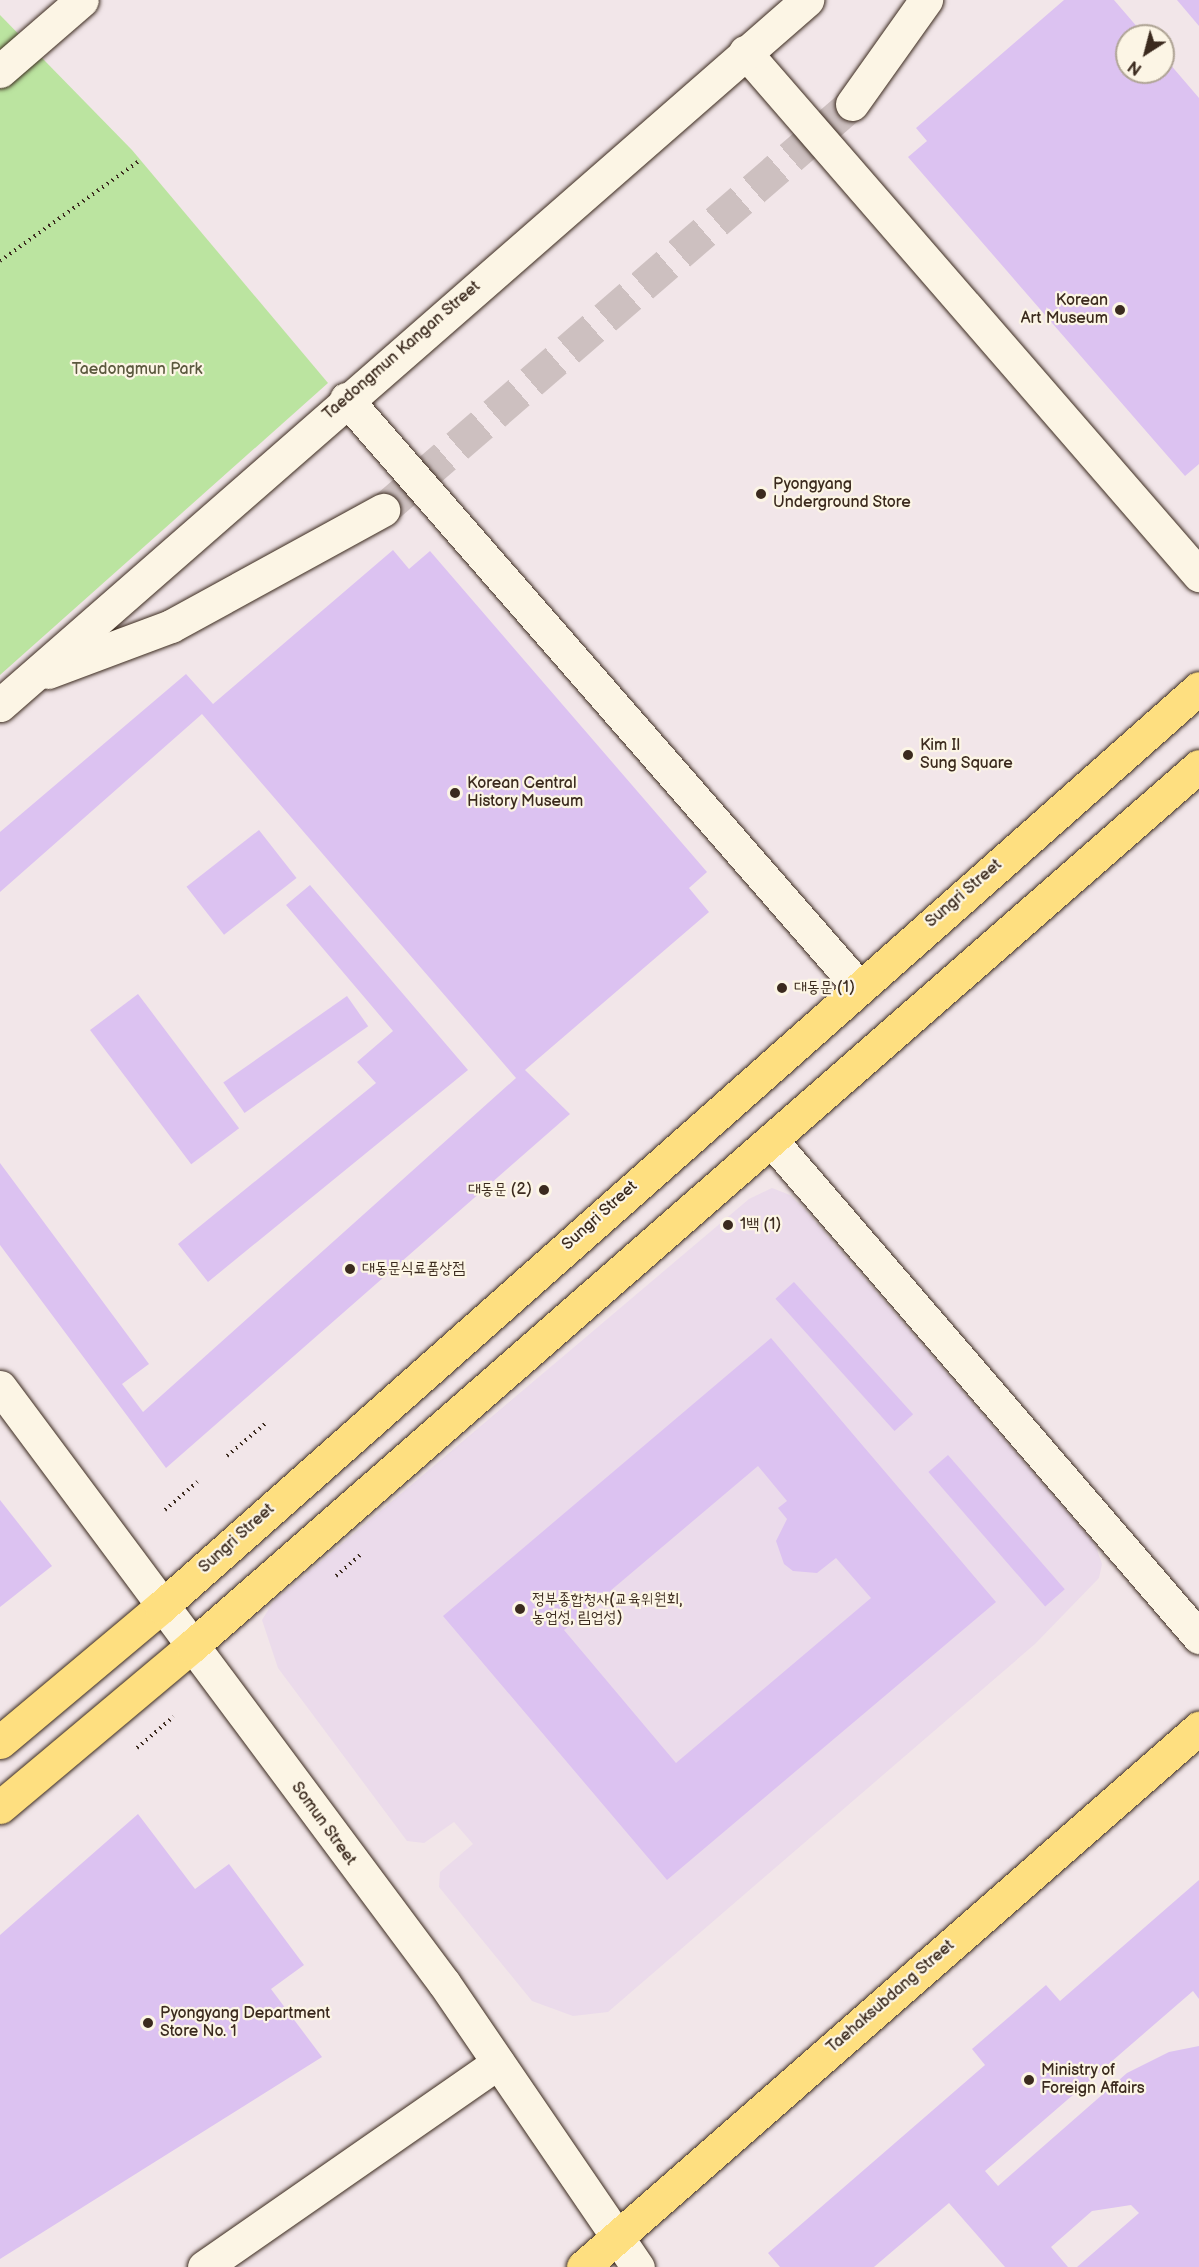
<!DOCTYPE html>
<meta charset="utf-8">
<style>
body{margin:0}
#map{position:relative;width:1199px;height:2267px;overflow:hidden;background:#f2e6e9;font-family:"Balsamiq Sans","Poor Story",sans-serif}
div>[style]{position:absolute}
.built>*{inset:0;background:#ebdbeb}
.green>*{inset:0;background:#bbe4a0}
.building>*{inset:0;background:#dcc2f1;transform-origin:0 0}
.minor-tunnel>*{height:33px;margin-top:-16.5px;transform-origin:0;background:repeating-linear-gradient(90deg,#cdc0c0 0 33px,transparent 0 49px)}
.path>*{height:4px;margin-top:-2px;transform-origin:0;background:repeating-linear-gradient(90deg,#3b2a1e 0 1.5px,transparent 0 6px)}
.roads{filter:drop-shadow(0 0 2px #3b2a1e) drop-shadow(0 0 2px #3b2a1e)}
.minor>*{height:33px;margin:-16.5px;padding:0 16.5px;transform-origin:16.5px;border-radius:16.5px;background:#fcf5e5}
.major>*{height:33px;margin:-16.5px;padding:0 16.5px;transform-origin:16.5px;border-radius:16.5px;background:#fedf80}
.dots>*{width:16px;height:16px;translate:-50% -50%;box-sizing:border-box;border:3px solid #fcf5e5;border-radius:50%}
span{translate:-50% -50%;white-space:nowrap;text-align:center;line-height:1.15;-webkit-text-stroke:4.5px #fcf5e5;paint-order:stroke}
.poi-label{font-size:16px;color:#3b2a1e}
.right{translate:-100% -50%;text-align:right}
.left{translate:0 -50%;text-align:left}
.street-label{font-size:16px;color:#3b2a1e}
.park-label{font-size:16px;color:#5b583e}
.north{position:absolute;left:1115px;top:24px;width:60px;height:60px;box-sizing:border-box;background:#fcf5e5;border:2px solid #afa495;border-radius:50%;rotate:216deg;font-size:16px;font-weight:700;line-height:24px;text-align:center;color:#3b2a1e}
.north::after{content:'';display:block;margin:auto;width:21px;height:27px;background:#3b2a1e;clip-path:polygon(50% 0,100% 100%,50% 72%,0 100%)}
</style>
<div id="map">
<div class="built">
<div style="clip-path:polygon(772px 1188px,790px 1195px,806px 1211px,1095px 1544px,1102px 1564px,1099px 1578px,1035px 1644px,608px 2012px,573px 2016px,532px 2001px,439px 1887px,440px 1872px,473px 1844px,454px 1822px,424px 1843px,407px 1841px,278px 1668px,262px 1620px,273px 1602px,749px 1199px)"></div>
</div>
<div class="green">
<div style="clip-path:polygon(0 15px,132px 150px,328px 383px,0 675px)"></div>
</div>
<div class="building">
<div style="clip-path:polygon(1064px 0,1114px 0,1145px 36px,1127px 36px,1127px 72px,1163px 72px,1163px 56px,1199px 98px,1199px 464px,1185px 476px,908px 157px,927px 141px,916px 128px)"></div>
<div style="clip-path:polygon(1177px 0,1199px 0,1199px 26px)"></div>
<div style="clip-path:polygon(393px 550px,409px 569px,430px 551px,707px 872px,689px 888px,709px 912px,525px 1070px,570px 1114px,166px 1468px,0 1245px,0 1163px,149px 1364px,122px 1384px,143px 1412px,516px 1078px,202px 714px,0 892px,0 832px,186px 674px,213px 704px)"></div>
<div style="left:259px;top:830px;width:61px;height:92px;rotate:52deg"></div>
<div style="clip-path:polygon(310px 885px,468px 1070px,208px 1282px,178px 1244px,376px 1083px,357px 1062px,393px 1031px,286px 905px)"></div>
<div style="left:138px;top:994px;width:168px;height:60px;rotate:53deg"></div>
<div style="left:347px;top:996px;width:37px;height:151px;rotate:55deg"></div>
<div style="left:794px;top:1282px;width:178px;height:25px;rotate:48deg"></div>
<div style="clip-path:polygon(evenodd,771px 1338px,996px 1602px,667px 1880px,443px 1616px,771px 1338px,758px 1466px,787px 1501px,778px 1508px,787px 1519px,776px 1541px,784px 1564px,793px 1571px,817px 1573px,836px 1558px,871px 1598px,676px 1763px,564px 1630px,758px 1466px)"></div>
<div style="left:948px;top:1455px;width:178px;height:26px;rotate:49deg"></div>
<div style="clip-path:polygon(0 1500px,52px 1566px,0 1607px)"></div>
<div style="clip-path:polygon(138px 1814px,195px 1889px,229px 1864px,304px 1965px,271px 1989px,322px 2057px,0 2259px,0 1935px)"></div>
<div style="clip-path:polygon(1199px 1880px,1199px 1999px,1193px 1991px,985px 2171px,998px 2186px,1127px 2073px,1169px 2052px,1199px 2046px,1199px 2267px,1077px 2267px,1139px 2213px,1131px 2205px,1092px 2211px,1051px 2247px,1068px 2267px,1005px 2267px,949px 2203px,874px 2267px,780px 2267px,768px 2253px,985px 2065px,972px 2049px,1046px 1985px,1060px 2001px)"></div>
</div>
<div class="minor-tunnel">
<div style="left:383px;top:510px;width:620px;rotate:-40.88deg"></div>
</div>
<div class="path">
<div style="left:0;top:261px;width:171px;rotate:-35.7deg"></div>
<div style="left:227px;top:1456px;width:51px;rotate:-40.2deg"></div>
<div style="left:165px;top:1510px;width:43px;rotate:-41.2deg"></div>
<div style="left:336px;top:1576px;width:35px;rotate:-41deg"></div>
<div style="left:137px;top:1748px;width:48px;rotate:-40.7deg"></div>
</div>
<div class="roads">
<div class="minor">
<div style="left:745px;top:52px;width:693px;rotate:49.04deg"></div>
<div style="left:0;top:71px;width:108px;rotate:-40.9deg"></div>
<div style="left:852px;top:104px;width:128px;rotate:-54.6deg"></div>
<div style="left:346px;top:399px;width:780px;rotate:48.9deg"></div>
<div style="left:48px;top:672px;width:131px;rotate:-20.5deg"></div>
<div style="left:171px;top:626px;width:242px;rotate:-28.7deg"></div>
<div style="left:0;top:705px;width:1072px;rotate:-41.14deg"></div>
<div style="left:771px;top:1140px;width:656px;rotate:49.27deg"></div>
<div style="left:0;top:1387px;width:743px;rotate:53.32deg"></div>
<div style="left:444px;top:1983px;width:344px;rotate:55.7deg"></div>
<div style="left:204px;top:2267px;width:358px;rotate:-34.8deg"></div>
</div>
<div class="major">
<div style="left:0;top:1742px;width:210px;rotate:-40deg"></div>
<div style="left:161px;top:1607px;width:1386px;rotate:-41.52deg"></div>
<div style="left:0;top:1807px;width:251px;rotate:-40deg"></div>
<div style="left:192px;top:1646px;width:1337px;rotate:-41.15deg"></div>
<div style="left:583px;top:2267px;width:819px;rotate:-41.19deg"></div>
</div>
</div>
<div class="dots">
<div style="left:1120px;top:310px;background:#3b2a1e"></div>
<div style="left:761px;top:494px;background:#3b2a1e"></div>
<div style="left:908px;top:755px;background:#3b2a1e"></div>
<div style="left:455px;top:793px;background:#3b2a1e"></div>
<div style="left:782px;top:988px;background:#3b2a1e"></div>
<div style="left:544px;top:1190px;background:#3b2a1e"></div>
<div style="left:728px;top:1225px;background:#3b2a1e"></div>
<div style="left:350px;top:1269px;background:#3b2a1e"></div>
<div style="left:520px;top:1609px;background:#3b2a1e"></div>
<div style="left:148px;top:2023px;background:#3b2a1e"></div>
<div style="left:1029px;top:2080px;background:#3b2a1e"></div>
</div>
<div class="poi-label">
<span class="right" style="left:1108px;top:310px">Korean<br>Art Museum</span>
<span class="left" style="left:773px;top:494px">Pyongyang<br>Underground Store</span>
<span class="left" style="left:920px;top:755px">Kim Il<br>Sung Square</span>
<span class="left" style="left:467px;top:793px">Korean Central<br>History Museum</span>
<span class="left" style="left:794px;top:988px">대동문 (1)</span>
<span class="right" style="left:532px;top:1190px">대동문 (2)</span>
<span class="left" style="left:740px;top:1225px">1백 (1)</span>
<span class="left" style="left:362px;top:1269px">대동문식료품상점</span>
<span class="left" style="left:532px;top:1609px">정부종합청사(교육위원회,<br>농업성, 림업성)</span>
<span class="left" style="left:160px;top:2023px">Pyongyang Department<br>Store No. 1</span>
<span class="left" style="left:1041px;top:2080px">Ministry of<br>Foreign Affairs</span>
</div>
<div class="street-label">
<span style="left:402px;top:351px;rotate:-41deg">Taedongmun Kangan Street</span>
<span style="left:964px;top:894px;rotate:-41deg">Sungri Street</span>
<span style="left:600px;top:1216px;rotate:-42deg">Sungri Street</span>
<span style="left:237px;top:1539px;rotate:-42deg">Sungri Street</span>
<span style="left:323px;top:1824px;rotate:54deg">Somun Street</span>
<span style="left:891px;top:1997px;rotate:-41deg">Taehaksubdang Street</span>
</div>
<div class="park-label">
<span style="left:137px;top:370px">Taedongmun Park</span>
</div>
<div class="north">N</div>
</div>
